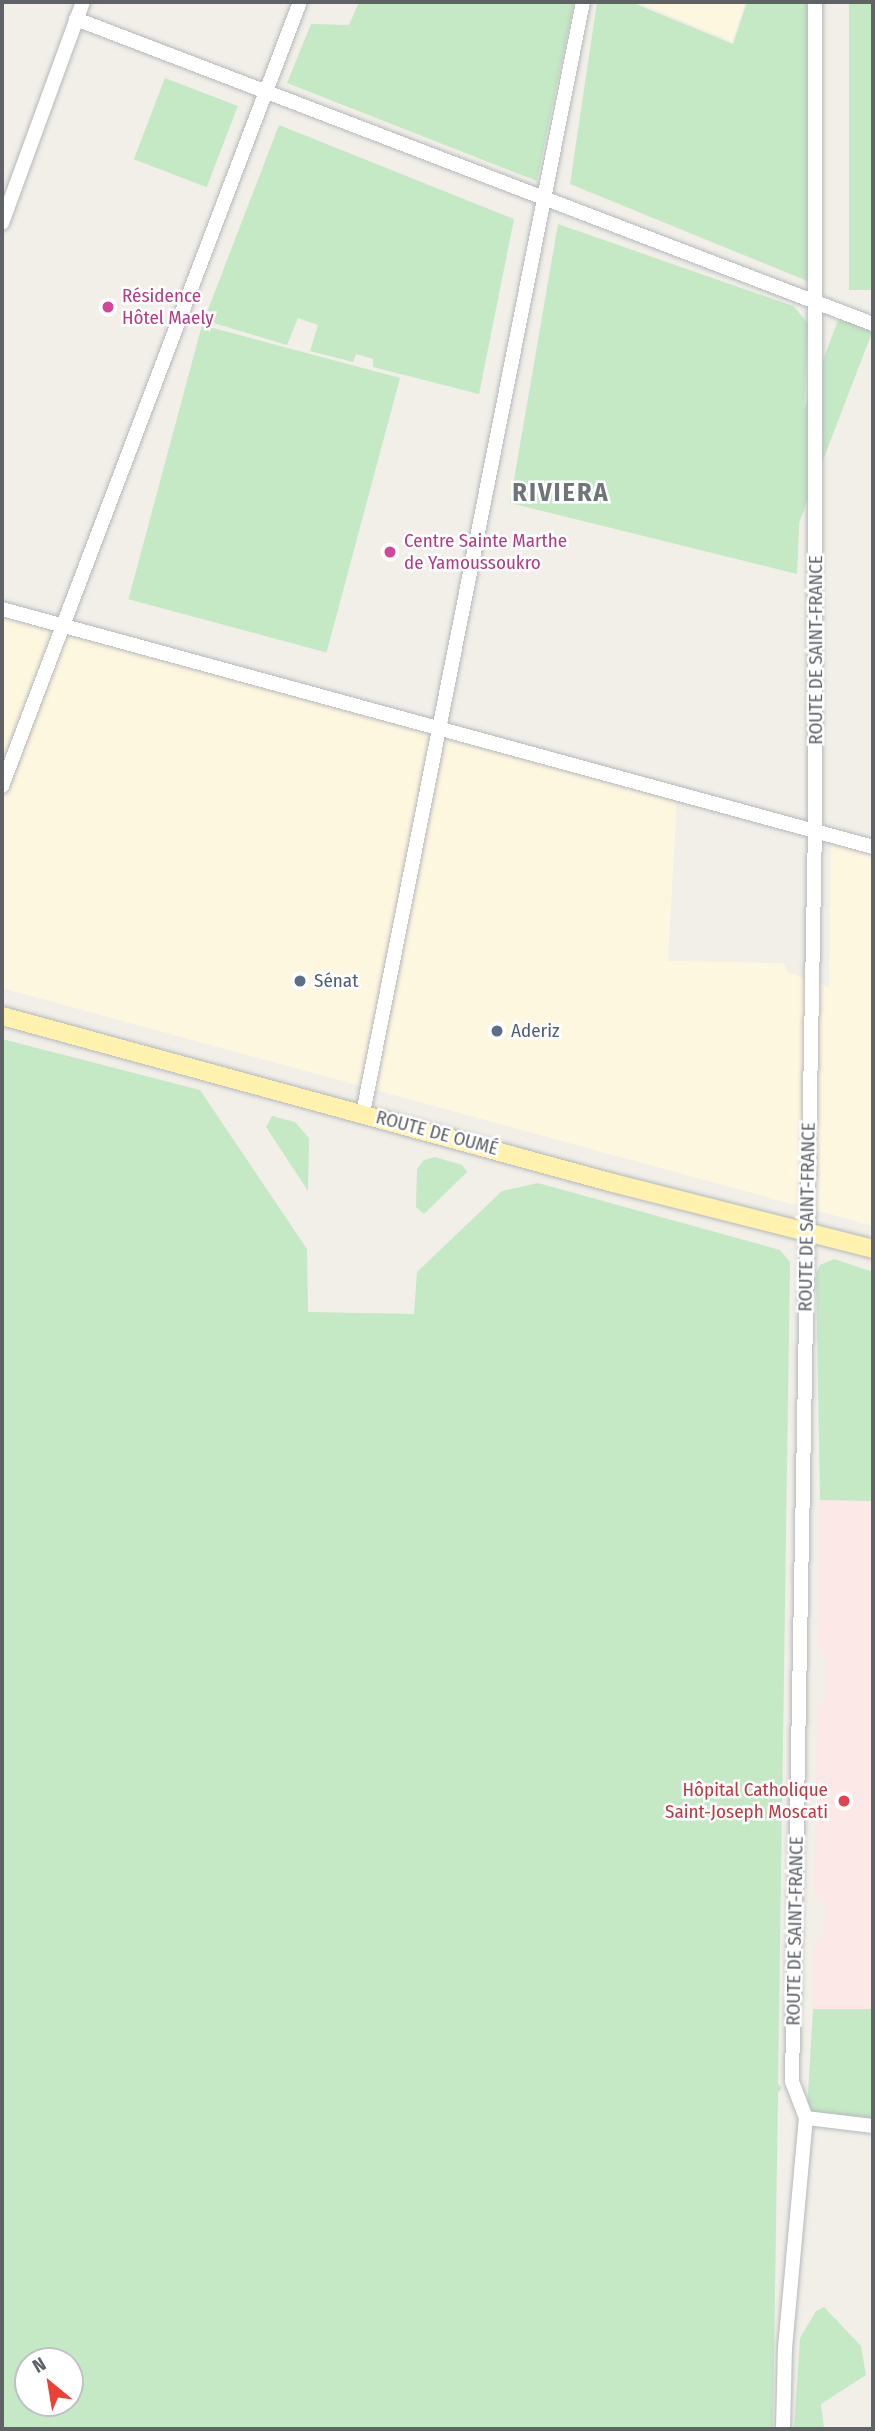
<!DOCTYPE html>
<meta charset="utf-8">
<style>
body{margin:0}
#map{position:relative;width:875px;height:2431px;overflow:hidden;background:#f1efe8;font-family:"Fira Sans Condensed",sans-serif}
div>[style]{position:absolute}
.commercial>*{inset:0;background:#fef7e0}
.medical>*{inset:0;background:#fce8e6}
.green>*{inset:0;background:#c5e8c5;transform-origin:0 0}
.roads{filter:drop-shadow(0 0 2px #b5b8bc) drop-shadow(0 0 2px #b5b8bc)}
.minor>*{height:14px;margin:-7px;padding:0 7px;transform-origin:7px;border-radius:7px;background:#fff}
.major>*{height:18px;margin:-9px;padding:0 9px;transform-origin:9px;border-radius:9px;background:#fff2af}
.dots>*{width:19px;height:19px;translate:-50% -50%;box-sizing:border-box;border:4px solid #fff;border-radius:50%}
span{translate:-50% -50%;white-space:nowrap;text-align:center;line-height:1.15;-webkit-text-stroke:5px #fff;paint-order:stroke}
.hotel-label{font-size:19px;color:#b23c85}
.left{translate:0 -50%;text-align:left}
.street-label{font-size:19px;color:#5f6368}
.service-label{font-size:19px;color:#4e5e75}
.health-label{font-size:19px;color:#be3a42}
.right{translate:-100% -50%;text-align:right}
.district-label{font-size:26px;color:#70757a;font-weight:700;letter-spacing:2px}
.frame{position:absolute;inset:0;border:4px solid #5f6368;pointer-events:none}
.north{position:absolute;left:14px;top:2347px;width:70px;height:70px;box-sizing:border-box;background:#fff;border:2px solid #bfc1c3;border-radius:50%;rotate:330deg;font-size:19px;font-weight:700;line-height:28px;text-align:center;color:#5f6368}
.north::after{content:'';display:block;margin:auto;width:24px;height:32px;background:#ea4335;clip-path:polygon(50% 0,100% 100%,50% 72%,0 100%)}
</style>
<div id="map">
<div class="commercial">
<div style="clip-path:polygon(638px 2px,745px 2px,732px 41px)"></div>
<div style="clip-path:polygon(2px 611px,677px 796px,668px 961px,783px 963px,788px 972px,829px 987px,831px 841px,873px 851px,873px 1226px,2px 988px)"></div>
</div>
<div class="medical">
<div style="clip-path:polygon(820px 1500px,873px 1501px,873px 2009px,813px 2009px,813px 1946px,823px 1937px,825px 1904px,814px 1894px,817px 1708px,825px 1700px,825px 1656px,818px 1648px)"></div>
</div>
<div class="green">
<div style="clip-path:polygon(359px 2px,574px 2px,537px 181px,287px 83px,311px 24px,349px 25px)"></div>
<div style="clip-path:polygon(597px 2px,631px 2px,733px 44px,747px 2px,813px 2px,812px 283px,570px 184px)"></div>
<div style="left:849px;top:2px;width:24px;height:288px"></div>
<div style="left:165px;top:78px;width:78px;height:87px;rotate:21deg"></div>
<div style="clip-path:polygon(279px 125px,514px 219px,479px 394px,373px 367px,373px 359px,356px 354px,353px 362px,310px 351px,318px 325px,298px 318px,287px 345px,204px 320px)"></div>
<div style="clip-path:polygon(558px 224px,793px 306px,808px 323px,797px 574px,510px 503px)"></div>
<div style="left:839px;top:318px;width:36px;height:239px;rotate:21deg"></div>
<div style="left:202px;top:325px;width:205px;height:284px;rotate:15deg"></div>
<div style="clip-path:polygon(evenodd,2px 1039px,200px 1090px,307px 1249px,308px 1312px,414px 1314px,417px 1272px,502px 1191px,538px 1183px,780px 1250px,790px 1262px,778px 2084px,782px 2088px,778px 2092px,773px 2429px,2px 2429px,2px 1039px,28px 2361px,70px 2361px,70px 2403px,28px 2403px,28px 2361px)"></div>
<div style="clip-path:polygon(272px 1116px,295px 1122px,309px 1138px,308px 1191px,266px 1127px)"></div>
<div style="clip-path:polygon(435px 1157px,462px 1165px,467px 1172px,424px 1214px,416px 1207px,417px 1169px,424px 1160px)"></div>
<div style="clip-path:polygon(834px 1259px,873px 1272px,873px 1501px,820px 1500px,816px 1274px,820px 1265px)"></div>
<div style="clip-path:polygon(813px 2009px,873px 2009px,873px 2124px,815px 2120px,807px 2111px)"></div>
<div style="clip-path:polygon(824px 2307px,861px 2346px,866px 2375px,821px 2404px,824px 2429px,794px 2429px,800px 2338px,816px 2311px)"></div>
</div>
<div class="roads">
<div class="minor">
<div style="left:76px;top:19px;width:853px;rotate:20.94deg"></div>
<div style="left:2px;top:223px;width:235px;rotate:-69.9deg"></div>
<div style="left:2px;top:609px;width:903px;rotate:15.28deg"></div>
<div style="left:2px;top:786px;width:839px;rotate:-69.19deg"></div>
<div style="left:363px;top:1113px;width:1133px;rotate:-78.8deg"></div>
<div style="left:806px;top:2118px;width:67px;rotate:6.8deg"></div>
<div style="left:783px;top:2429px;width:81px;rotate:-88.6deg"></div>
<div style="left:785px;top:2348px;width:231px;rotate:-84.8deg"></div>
<div style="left:806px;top:2118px;width:40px;rotate:-111deg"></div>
<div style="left:792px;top:2081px;width:1249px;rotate:-88.95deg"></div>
<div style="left:815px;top:832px;width:830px;rotate:-90deg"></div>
</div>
<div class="major">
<div style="left:2px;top:1016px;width:633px;rotate:15.29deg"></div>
<div style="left:613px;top:1183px;width:268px;rotate:14.2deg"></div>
</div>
</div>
<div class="dots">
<div style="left:108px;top:307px;background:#d1479c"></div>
<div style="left:390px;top:552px;background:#d1479c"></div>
<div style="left:300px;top:981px;background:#5c6f8a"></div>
<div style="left:497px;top:1031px;background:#5c6f8a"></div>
<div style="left:844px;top:1801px;background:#e0444e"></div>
</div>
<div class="hotel-label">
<span class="left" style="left:122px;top:307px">Résidence<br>Hôtel Maely</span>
<span class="left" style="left:404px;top:552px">Centre Sainte Marthe<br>de Yamoussoukro</span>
</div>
<div class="street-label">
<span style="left:816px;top:650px;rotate:-90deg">ROUTE DE SAINT-FRANCE</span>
<span style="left:437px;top:1133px;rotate:15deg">ROUTE DE OUMÉ</span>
<span style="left:807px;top:1217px;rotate:-89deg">ROUTE DE SAINT-FRANCE</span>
<span style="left:795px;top:1931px;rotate:-89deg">ROUTE DE SAINT-FRANCE</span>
</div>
<div class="service-label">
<span class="left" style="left:314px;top:981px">Sénat</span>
<span class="left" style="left:511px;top:1031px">Aderiz</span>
</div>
<div class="health-label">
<span class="right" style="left:828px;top:1801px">Hôpital Catholique<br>Saint-Joseph Moscati</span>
</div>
<div class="district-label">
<span style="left:561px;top:493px">RIVIERA</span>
</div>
<div class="frame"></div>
<div class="north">N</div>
</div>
